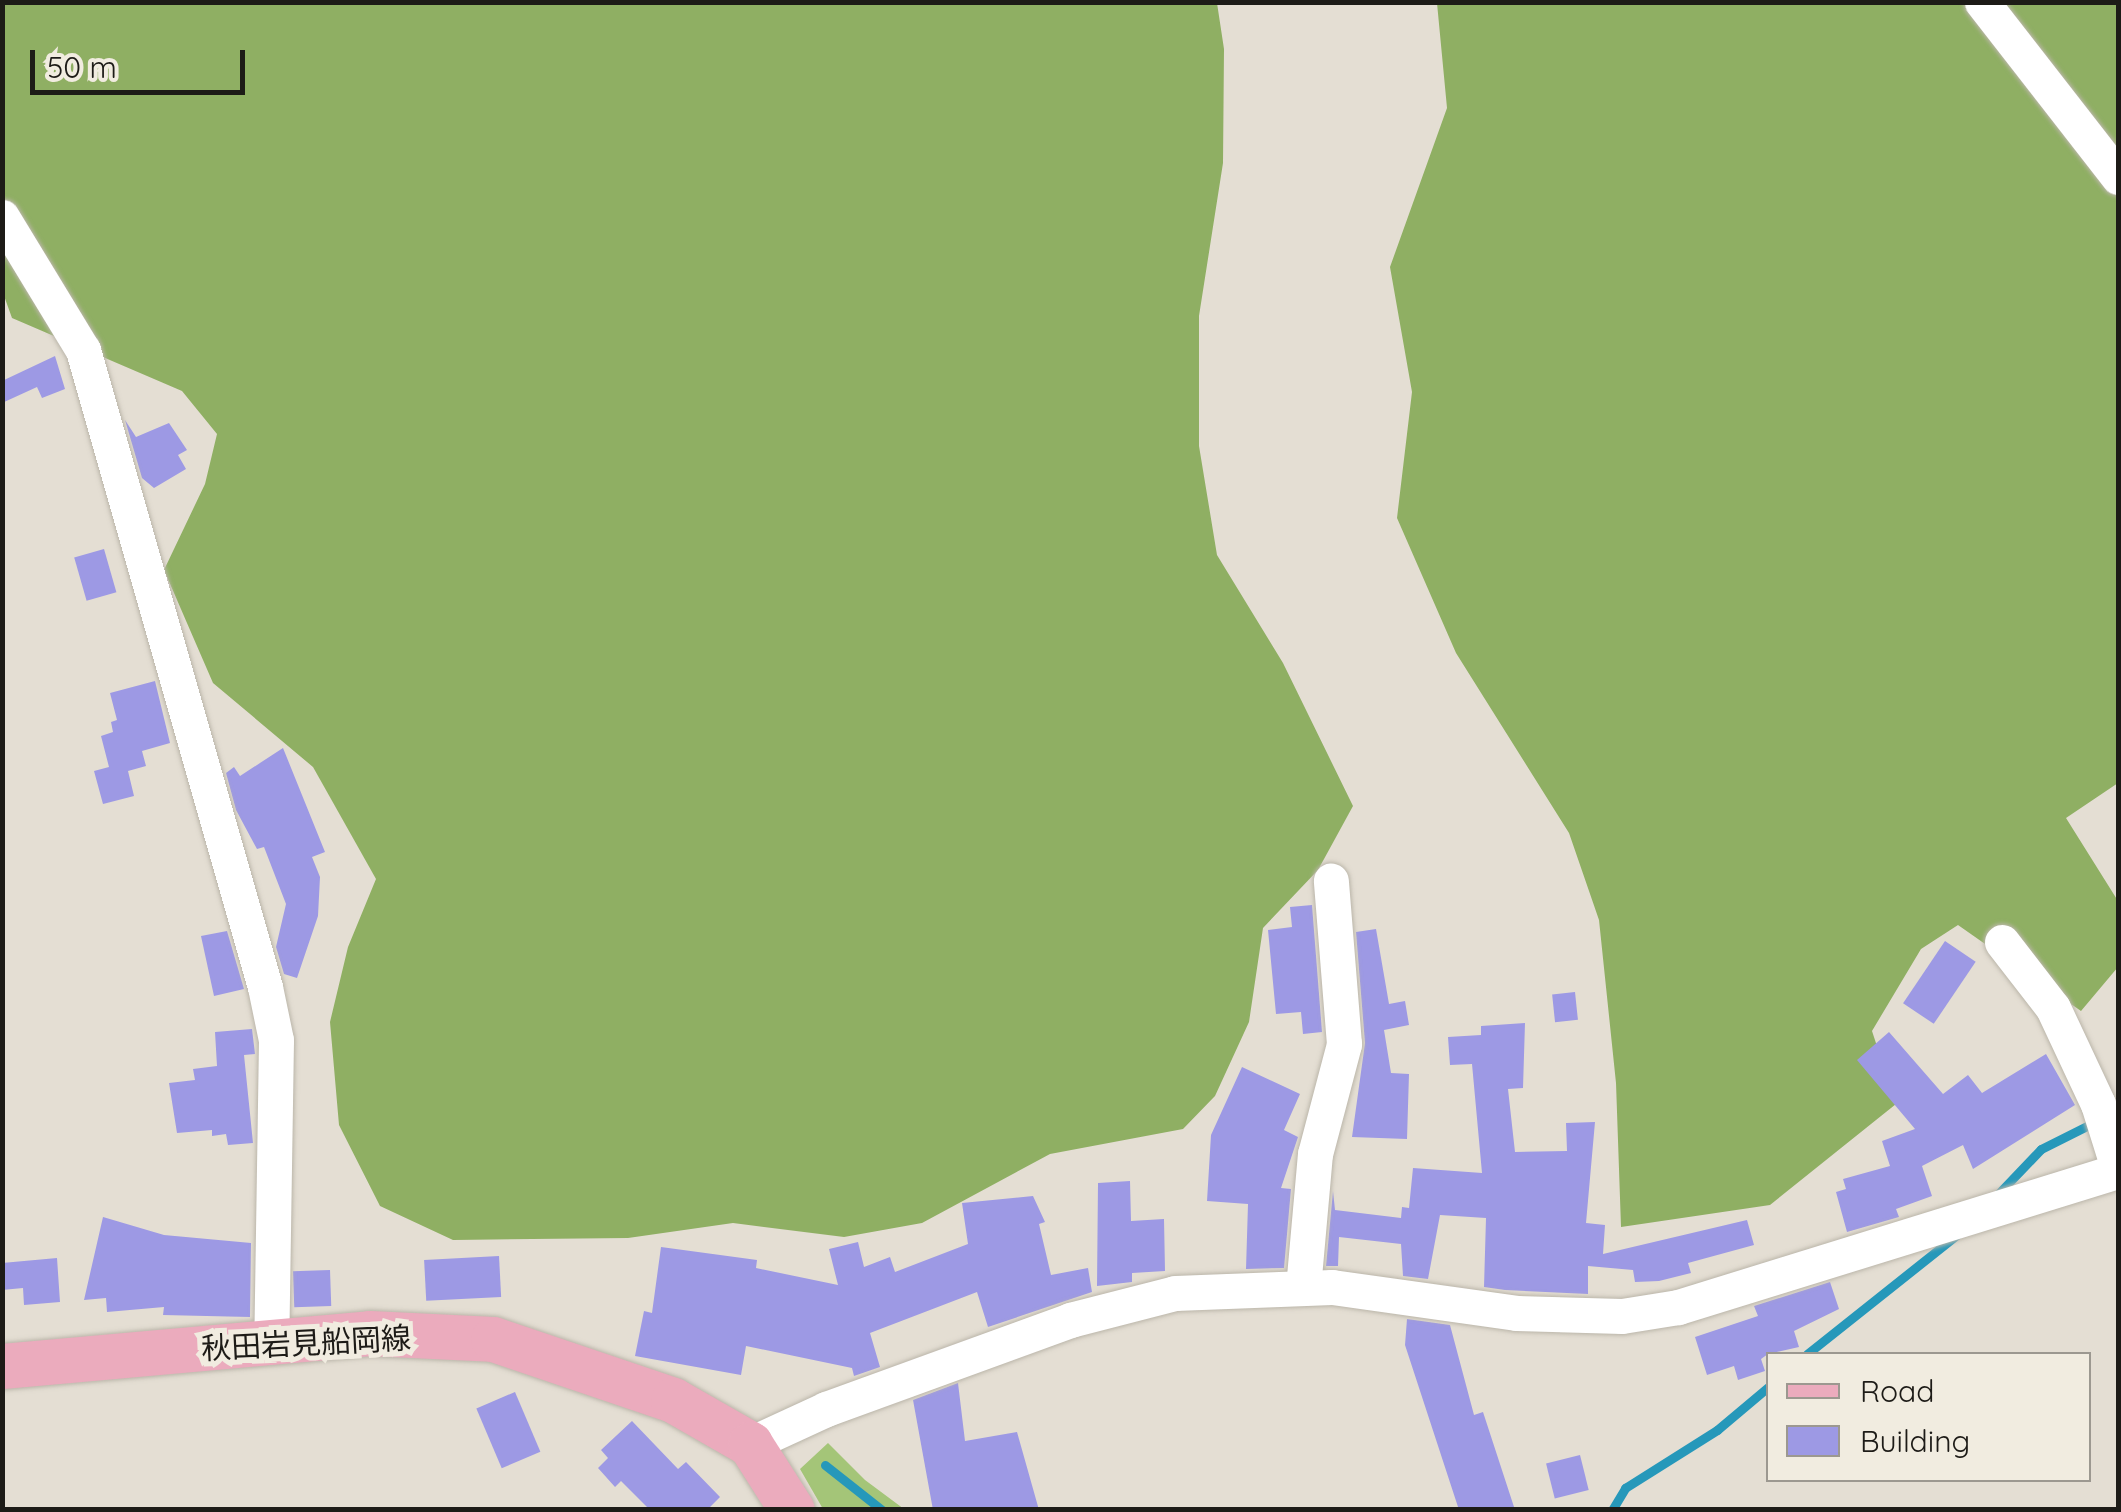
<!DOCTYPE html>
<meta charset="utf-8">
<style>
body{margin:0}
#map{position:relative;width:2121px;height:1512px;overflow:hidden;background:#e4ded3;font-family:Quicksand,"Noto Sans JP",sans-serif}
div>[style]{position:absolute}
.green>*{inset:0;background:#a4c578}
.forest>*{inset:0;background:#8faf63}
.stream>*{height:9px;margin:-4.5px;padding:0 4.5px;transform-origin:4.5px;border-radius:4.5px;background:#2698ba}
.building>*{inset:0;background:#9d99e4;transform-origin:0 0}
.roads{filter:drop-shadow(0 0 2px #bbb6aa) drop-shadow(0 0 2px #bbb6aa)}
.minor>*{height:35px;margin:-17.5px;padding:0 17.5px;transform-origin:17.5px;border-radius:17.5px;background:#fff}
.major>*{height:45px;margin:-22.5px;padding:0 22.5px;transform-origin:22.5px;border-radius:22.5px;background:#ebabbd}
span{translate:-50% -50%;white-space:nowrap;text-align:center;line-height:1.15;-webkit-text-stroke:10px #f1ece0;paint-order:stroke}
.street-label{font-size:30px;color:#1d1b17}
.frame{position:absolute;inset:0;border:5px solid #1d1b17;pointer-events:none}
.legend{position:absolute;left:1766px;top:1352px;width:325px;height:130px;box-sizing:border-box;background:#f1ece0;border:2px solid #9c9890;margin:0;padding:12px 18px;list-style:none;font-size:30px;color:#1d1b17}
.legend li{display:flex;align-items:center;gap:20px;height:50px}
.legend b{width:50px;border:2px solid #9c9890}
.scale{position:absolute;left:30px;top:50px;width:215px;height:45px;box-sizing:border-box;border:5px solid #1d1b17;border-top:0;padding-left:12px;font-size:30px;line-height:35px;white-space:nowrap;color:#1d1b17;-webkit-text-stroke:8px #f1ece0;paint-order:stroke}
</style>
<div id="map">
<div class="green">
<div style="clip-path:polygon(828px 1443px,865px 1480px,904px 1509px,823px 1509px,800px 1469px)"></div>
</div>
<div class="forest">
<div style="clip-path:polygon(3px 3px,1217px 3px,1224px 49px,1223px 163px,1199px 316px,1199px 446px,1217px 555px,1283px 663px,1353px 806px,1318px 870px,1263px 928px,1249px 1022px,1215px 1096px,1183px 1129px,1050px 1154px,922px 1223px,844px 1237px,733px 1223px,628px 1238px,453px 1240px,380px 1206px,339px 1125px,330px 1022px,348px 947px,376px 879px,313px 767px,213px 683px,164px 570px,205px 484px,217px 434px,182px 391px,12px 318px,3px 293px)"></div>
<div style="clip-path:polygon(1437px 3px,2118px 3px,2118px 783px,2066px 818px,2118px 901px,2118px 967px,2081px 1011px,1958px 925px,1921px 949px,1872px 1031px,1896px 1104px,1770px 1205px,1621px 1227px,1616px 1083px,1599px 920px,1569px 833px,1456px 653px,1397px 518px,1412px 392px,1390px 267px,1447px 108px)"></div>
</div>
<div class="stream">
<div style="left:1998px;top:1194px;width:62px;rotate:-46.3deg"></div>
<div style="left:2041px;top:1149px;width:63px;rotate:-26.6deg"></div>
<div style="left:1807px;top:1354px;width:194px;rotate:-38.5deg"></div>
<div style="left:825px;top:1465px;width:73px;rotate:38.3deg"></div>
<div style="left:1612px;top:1510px;width:26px;rotate:-59deg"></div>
<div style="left:1625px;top:1488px;width:109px;rotate:-32.2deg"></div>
<div style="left:1717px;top:1430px;width:67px;rotate:-40.1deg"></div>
</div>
<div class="building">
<div style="clip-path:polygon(55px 356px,65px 389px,42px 398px,37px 387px,2px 403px,2px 381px)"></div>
<div style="clip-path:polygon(125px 420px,136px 437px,169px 423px,187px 450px,178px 455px,186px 469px,154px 488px,142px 478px)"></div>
<div style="left:104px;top:549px;width:45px;height:31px;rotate:74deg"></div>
<div style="clip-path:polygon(155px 681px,170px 743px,142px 751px,146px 766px,128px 771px,134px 796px,103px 804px,94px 771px,109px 767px,101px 736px,113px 732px,111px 722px,117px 720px,110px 693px)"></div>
<div style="clip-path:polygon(283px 748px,325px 852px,312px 857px,320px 877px,318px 916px,297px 978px,284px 974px,276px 947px,286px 904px,264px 847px,257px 849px,236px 810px,226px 773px,234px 767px,240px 776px)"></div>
<div style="clip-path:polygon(1312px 905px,1322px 1032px,1303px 1034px,1301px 1012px,1276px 1014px,1268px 930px,1292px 927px,1290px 907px)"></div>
<div style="clip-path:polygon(1376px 929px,1389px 1004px,1405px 1001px,1409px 1025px,1384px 1030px,1391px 1073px,1409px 1074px,1407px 1139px,1352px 1137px,1365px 1043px,1356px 932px)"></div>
<div style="clip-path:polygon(227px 931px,244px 989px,214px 996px,201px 936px)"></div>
<div style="left:1945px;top:941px;width:37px;height:75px;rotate:34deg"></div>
<div style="left:1575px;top:992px;width:28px;height:23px;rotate:84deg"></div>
<div style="clip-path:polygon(1525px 1023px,1523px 1088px,1508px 1089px,1515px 1152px,1567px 1151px,1566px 1123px,1595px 1122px,1586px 1223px,1605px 1225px,1603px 1254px,1747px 1220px,1754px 1245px,1688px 1263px,1691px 1273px,1659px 1281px,1635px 1282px,1633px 1270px,1588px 1266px,1588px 1294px,1505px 1290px,1484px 1287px,1486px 1218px,1440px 1215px,1428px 1279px,1403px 1276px,1401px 1244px,1339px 1237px,1338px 1266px,1326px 1266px,1333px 1191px,1335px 1210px,1401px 1218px,1402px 1207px,1409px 1208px,1413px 1168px,1482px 1173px,1472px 1064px,1450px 1065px,1448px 1037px,1481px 1035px,1481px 1026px)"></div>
<div style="clip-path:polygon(252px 1029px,255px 1054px,244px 1055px,253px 1143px,228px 1145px,226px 1134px,212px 1136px,212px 1130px,177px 1133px,169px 1083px,195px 1080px,193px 1069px,217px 1066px,215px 1032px)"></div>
<div style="clip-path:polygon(1889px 1032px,1943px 1094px,1968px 1075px,1982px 1093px,2046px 1054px,2075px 1105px,1973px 1169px,1963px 1145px,1922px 1166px,1932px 1196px,1896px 1209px,1899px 1217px,1847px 1232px,1836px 1192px,1846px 1189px,1843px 1179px,1890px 1166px,1882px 1141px,1915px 1129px,1857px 1060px)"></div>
<div style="clip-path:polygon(1242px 1067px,1300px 1094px,1284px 1130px,1298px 1137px,1281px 1188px,1291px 1189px,1284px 1268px,1246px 1269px,1248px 1204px,1207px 1201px,1211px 1135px)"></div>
<div style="clip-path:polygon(1130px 1181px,1131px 1221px,1164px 1219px,1165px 1271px,1132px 1273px,1132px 1282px,1097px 1286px,1098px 1183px)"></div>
<div style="clip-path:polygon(1033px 1196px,1045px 1222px,1039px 1224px,1051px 1275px,1088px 1268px,1092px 1292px,988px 1327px,977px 1292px,870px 1333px,880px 1367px,854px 1376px,852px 1368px,746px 1346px,741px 1375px,635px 1356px,644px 1311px,652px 1313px,661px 1247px,757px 1260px,756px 1268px,838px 1285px,829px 1249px,858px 1242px,864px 1267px,890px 1257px,895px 1272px,968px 1244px,962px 1203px)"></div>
<div style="clip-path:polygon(103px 1217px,164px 1235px,251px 1243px,250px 1317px,163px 1315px,164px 1307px,107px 1312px,106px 1298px,84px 1300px)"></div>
<div style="left:499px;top:1256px;width:41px;height:75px;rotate:87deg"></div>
<div style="clip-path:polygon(57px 1258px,60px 1302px,24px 1305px,23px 1288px,2px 1290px,2px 1263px)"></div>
<div style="left:330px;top:1270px;width:36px;height:37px;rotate:88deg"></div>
<div style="clip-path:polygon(1830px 1282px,1839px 1309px,1794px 1331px,1799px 1347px,1768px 1354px,1761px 1359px,1765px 1371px,1738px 1380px,1734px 1366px,1707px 1375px,1695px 1337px,1758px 1316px,1754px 1306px)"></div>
<div style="clip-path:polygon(1407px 1319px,1450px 1325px,1474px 1415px,1483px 1412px,1515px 1510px,1459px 1510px,1405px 1345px)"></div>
<div style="clip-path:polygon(958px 1383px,965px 1441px,1017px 1432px,1039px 1510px,933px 1510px,913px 1400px)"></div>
<div style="left:515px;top:1392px;width:65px;height:42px;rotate:67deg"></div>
<div style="clip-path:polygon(632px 1421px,678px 1469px,686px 1462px,720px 1497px,707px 1510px,650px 1510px,621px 1481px,615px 1487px,598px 1468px,608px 1458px,601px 1450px)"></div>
<div style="left:1580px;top:1455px;width:36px;height:35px;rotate:76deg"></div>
</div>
<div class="roads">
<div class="minor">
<div style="left:1982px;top:2px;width:222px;rotate:52.1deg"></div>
<div style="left:2px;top:217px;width:156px;rotate:58.7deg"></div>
<div style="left:83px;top:350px;width:662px;rotate:74.05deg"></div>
<div style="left:265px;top:987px;width:54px;rotate:78.3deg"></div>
<div style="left:276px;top:1040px;width:304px;rotate:90.9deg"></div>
<div style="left:2002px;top:942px;width:83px;rotate:52.3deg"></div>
<div style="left:2053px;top:1008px;width:106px;rotate:64.9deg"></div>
<div style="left:2098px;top:1104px;width:67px;rotate:72.6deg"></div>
<div style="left:1303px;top:1288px;width:135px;rotate:-84.9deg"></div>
<div style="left:1315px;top:1154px;width:114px;rotate:-75.2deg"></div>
<div style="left:1344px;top:1044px;width:164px;rotate:-94.6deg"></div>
<div style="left:750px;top:1444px;width:84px;rotate:-24.7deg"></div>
<div style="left:826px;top:1409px;width:260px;rotate:-20deg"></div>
<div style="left:1070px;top:1320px;width:108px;rotate:-14.4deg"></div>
<div style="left:1175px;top:1293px;width:157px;rotate:-2.2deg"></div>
<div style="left:1332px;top:1287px;width:186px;rotate:8deg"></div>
<div style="left:1516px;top:1313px;width:106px;rotate:1.6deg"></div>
<div style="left:1622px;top:1316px;width:57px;rotate:-9.1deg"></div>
<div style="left:1678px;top:1307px;width:461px;rotate:-17.2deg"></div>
</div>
<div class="major">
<div style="left:2px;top:1366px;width:369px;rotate:-5.1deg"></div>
<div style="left:370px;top:1333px;width:123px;rotate:2.8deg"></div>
<div style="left:493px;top:1339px;width:190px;rotate:18.7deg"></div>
<div style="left:673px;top:1400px;width:89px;rotate:29.7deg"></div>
<div style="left:750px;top:1444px;width:78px;rotate:57.5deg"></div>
</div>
</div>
<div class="street-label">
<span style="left:306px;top:1343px;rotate:-3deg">秋田岩見船岡線</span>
</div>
<div class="frame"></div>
<ul class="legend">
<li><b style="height:12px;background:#ebabbd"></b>Road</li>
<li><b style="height:28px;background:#9d99e4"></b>Building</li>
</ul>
<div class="scale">50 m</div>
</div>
